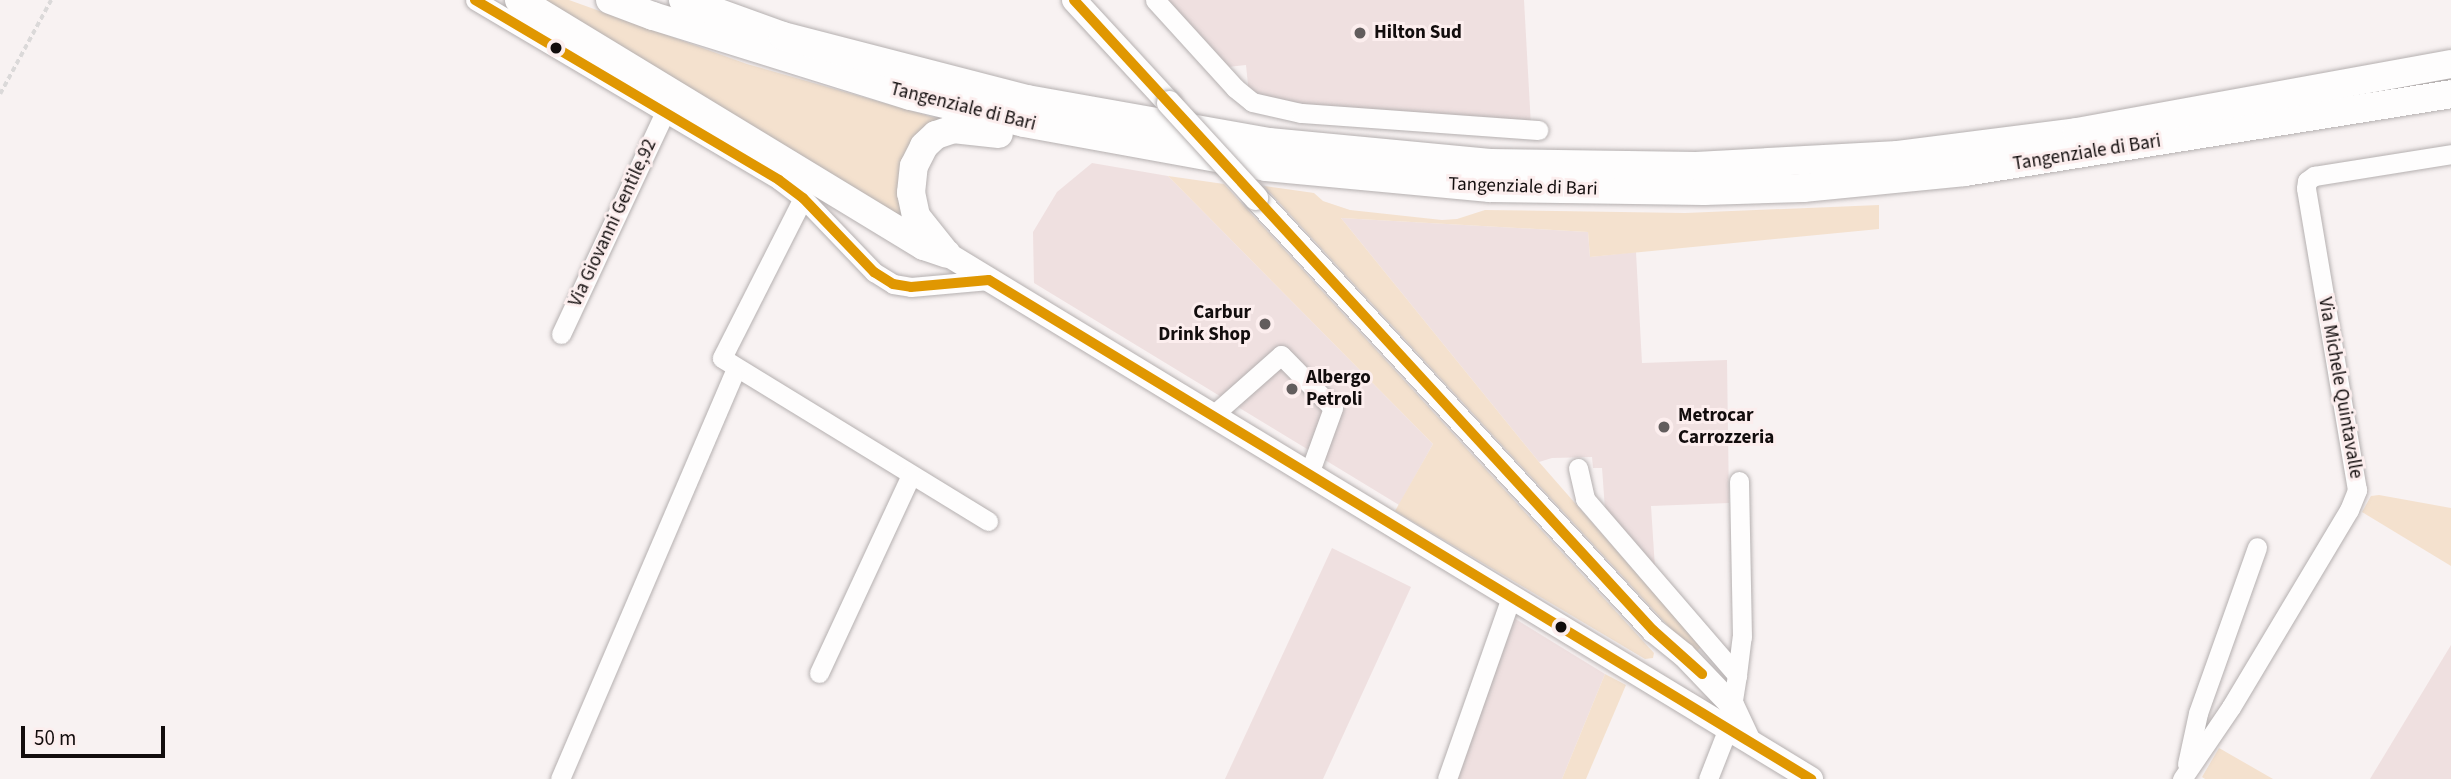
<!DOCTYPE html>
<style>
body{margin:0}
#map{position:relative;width:2451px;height:779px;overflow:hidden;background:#f8f2f2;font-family:"Source Sans 3",sans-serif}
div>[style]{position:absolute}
.built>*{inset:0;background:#efe0e0}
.green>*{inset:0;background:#f4e1ce}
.path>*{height:3.5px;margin-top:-1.75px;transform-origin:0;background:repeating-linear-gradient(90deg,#dbd9d9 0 5px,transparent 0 8.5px)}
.roads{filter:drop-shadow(0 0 2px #b5b0b0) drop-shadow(0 0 2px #b5b0b0)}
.minor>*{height:19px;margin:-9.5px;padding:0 9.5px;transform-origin:9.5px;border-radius:9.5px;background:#fefdfd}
.major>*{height:24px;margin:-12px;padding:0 12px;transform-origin:12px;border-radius:12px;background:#fefdfd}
.highway>*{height:28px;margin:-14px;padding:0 14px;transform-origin:14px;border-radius:14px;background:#fefdfd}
.bridges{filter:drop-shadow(0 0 2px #b5b0b0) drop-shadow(0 0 2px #b5b0b0)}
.major-bridge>*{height:24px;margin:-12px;padding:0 12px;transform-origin:12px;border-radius:12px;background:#fefdfd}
.bus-1>*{height:10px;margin:-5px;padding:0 5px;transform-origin:5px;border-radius:5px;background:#e09701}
.dots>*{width:19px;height:19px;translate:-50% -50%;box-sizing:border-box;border:4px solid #fceeee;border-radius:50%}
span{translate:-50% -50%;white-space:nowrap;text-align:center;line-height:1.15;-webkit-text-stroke:6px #fceeee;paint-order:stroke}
.poi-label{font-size:19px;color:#120d0d;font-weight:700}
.left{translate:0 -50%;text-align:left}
.right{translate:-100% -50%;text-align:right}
.street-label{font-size:19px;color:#120d0d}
.scale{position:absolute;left:21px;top:726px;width:144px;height:32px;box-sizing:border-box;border:4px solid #120d0d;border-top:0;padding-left:9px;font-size:21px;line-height:24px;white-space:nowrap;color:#120d0d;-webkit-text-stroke:5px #fceeee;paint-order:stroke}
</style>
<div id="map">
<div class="built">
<div style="clip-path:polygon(1164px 0,1524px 0,1531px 126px,1296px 108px,1249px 95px,1246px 65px,1228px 67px)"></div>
<div style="clip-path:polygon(1092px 163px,1168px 176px,1433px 444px,1399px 505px,1034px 283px,1033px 232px,1057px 192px)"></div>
<div style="clip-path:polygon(1341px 218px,1588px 232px,1590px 257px,1636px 252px,1642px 363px,1727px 360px,1729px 503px,1651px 506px,1655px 568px,1605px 509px,1602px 468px,1593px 468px,1592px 457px,1552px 458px,1539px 462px)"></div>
<div style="clip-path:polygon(1332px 548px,1411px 587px,1323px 779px,1225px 779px)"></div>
<div style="clip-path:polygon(1514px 618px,1605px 674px,1562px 779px,1455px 779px)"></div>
<div style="clip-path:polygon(2451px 645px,2451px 779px,2370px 779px)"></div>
</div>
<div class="green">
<div style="clip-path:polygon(538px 0,569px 0,747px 64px,943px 120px,906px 222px)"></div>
<div style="clip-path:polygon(1168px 176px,1224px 184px,1654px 653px,1653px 658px,1645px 659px,1395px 511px,1433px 444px)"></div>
<div style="clip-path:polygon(1264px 186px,1314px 193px,1323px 201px,1350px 210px,1442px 220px,1457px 219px,1485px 210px,1685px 213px,1879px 205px,1879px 229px,1590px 257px,1588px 232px,1341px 218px,1539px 462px,1701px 647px,1694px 654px)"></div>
<div style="clip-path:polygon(2379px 495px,2451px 508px,2451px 566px,2362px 512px,2371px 496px)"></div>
<div style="clip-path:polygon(1605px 674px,1626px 685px,1586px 779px,1562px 779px)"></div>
<div style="clip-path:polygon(2219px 748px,2273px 779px,2205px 779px,2202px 777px)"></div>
</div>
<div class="path">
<div style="left:0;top:94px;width:107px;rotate:-61.5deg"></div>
</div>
<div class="roads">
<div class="minor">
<div style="left:475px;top:0;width:353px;rotate:30.6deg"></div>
<div style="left:779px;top:180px;width:30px;rotate:37deg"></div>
<div style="left:803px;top:198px;width:103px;rotate:46.2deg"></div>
<div style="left:874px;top:272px;width:22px;rotate:32deg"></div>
<div style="left:893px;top:284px;width:18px;rotate:9deg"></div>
<div style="left:911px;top:287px;width:78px;rotate:-5.1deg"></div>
<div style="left:1155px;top:0;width:119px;rotate:47.7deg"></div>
<div style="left:1235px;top:88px;width:22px;rotate:39deg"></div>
<div style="left:1252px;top:102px;width:50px;rotate:12.7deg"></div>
<div style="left:1301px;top:113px;width:238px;rotate:4.1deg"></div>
<div style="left:803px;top:198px;width:179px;rotate:116.9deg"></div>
<div style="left:722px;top:358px;width:312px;rotate:31.5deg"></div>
<div style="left:561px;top:334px;width:245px;rotate:-64.9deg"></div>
<div style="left:1212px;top:416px;width:92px;rotate:-41.5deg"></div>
<div style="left:1281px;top:355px;width:74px;rotate:45.5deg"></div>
<div style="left:1333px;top:408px;width:70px;rotate:110deg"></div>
<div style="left:1578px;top:468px;width:32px;rotate:77deg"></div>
<div style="left:1585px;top:499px;width:233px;rotate:49.2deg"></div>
<div style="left:1737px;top:675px;width:30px;rotate:99deg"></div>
<div style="left:819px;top:673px;width:218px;rotate:-65.1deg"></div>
<div style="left:1737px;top:675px;width:38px;rotate:-83deg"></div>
<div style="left:1742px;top:637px;width:156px;rotate:-91.1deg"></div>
<div style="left:2187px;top:764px;width:52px;rotate:-77.8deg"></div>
<div style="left:2198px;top:713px;width:176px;rotate:-70.4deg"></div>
<div style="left:560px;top:779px;width:447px;rotate:-66.8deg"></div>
<div style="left:1447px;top:779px;width:193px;rotate:-70.6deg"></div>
<div style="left:1708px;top:779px;width:55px;rotate:-68.6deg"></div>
<div style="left:2182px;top:779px;width:87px;rotate:-55.8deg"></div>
<div style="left:2231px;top:707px;width:230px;rotate:-59.1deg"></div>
<div style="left:2349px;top:510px;width:22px;rotate:-68deg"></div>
<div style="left:2357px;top:490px;width:306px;rotate:-99.6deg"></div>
<div style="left:2306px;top:188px;width:7px;rotate:-82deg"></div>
<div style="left:2307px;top:181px;width:9px;rotate:-36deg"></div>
<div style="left:2314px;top:176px;width:139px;rotate:-9.1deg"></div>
</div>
<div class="major">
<div style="left:1074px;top:0;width:140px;rotate:47.3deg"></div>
<div style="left:1256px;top:198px;width:587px;rotate:47.42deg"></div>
<div style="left:1653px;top:630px;width:40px;rotate:39deg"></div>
<div style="left:1684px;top:655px;width:69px;rotate:46.2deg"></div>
<div style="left:1732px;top:705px;width:38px;rotate:65deg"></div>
<div style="left:947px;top:254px;width:1011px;rotate:31.28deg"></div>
</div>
<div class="highway">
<div style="left:519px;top:0;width:474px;rotate:31.3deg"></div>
<div style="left:924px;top:246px;width:24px;rotate:19deg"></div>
<div style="left:610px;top:0;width:46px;rotate:20.4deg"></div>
<div style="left:653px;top:16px;width:269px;rotate:17.3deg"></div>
<div style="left:910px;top:96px;width:117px;rotate:13.3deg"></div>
<div style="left:1024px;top:123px;width:246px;rotate:10.3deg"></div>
<div style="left:1266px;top:167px;width:225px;rotate:5.4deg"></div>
<div style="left:1490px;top:188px;width:214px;rotate:0.8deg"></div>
<div style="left:1704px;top:191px;width:99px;rotate:-1.7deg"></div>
<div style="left:1803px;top:188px;width:163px;rotate:-5.6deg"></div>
<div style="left:1965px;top:172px;width:492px;rotate:-9.1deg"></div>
<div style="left:683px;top:0;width:106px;rotate:19.8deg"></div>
<div style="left:783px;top:36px;width:252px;rotate:14.5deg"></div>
<div style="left:1027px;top:99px;width:246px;rotate:10.1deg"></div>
<div style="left:1269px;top:142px;width:222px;rotate:5.4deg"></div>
<div style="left:1490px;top:163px;width:206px;rotate:0.8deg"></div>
<div style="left:1696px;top:166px;width:202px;rotate:-3.1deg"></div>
<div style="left:1898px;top:155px;width:180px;rotate:-7.3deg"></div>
<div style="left:2077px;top:132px;width:380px;rotate:-10.3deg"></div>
<div style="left:943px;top:250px;width:43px;rotate:-128.5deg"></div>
<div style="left:916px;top:216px;width:24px;rotate:-102deg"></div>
<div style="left:911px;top:193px;width:27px;rotate:-84deg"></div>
<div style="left:914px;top:166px;width:22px;rotate:-63deg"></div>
<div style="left:924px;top:146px;width:16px;rotate:-43deg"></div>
<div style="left:936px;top:135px;width:18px;rotate:-19deg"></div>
<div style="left:953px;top:129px;width:46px;rotate:6.2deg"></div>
</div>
</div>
<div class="bridges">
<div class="major-bridge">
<div style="left:1169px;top:103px;width:129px;rotate:47.5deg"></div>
</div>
</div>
<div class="bus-1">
<div style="left:475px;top:0;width:353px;rotate:30.6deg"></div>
<div style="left:779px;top:180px;width:30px;rotate:37deg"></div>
<div style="left:803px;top:198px;width:103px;rotate:46.2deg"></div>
<div style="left:874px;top:272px;width:22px;rotate:32deg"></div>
<div style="left:893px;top:284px;width:18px;rotate:9deg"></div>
<div style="left:911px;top:287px;width:78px;rotate:-5.1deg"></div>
<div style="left:989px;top:280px;width:962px;rotate:31.26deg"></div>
<div style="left:1074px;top:0;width:856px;rotate:47.42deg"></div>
<div style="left:1653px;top:630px;width:66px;rotate:41.9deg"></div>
</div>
<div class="dots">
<div style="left:1360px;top:33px;background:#625d5d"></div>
<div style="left:556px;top:48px;background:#120d0d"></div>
<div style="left:1265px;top:324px;background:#625d5d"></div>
<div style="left:1292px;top:389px;background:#625d5d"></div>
<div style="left:1664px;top:427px;background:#625d5d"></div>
<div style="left:1561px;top:627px;background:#120d0d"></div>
</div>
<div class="poi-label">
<span class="left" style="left:1374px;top:33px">Hilton Sud</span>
<span class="right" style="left:1251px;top:324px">Carbur<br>Drink Shop</span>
<span class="left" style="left:1306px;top:389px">Albergo<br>Petroli</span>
<span class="left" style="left:1678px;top:427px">Metrocar<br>Carrozzeria</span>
</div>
<div class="street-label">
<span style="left:963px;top:107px;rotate:14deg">Tangenziale di Bari</span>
<span style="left:2087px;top:153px;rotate:-9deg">Tangenziale di Bari</span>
<span style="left:1523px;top:187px;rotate:2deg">Tangenziale di Bari</span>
<span style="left:613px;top:223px;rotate:-65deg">Via Giovanni Gentile,92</span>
<span style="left:2340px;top:388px;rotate:80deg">Via Michele Quintavalle</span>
</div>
<div class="scale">50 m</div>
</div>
